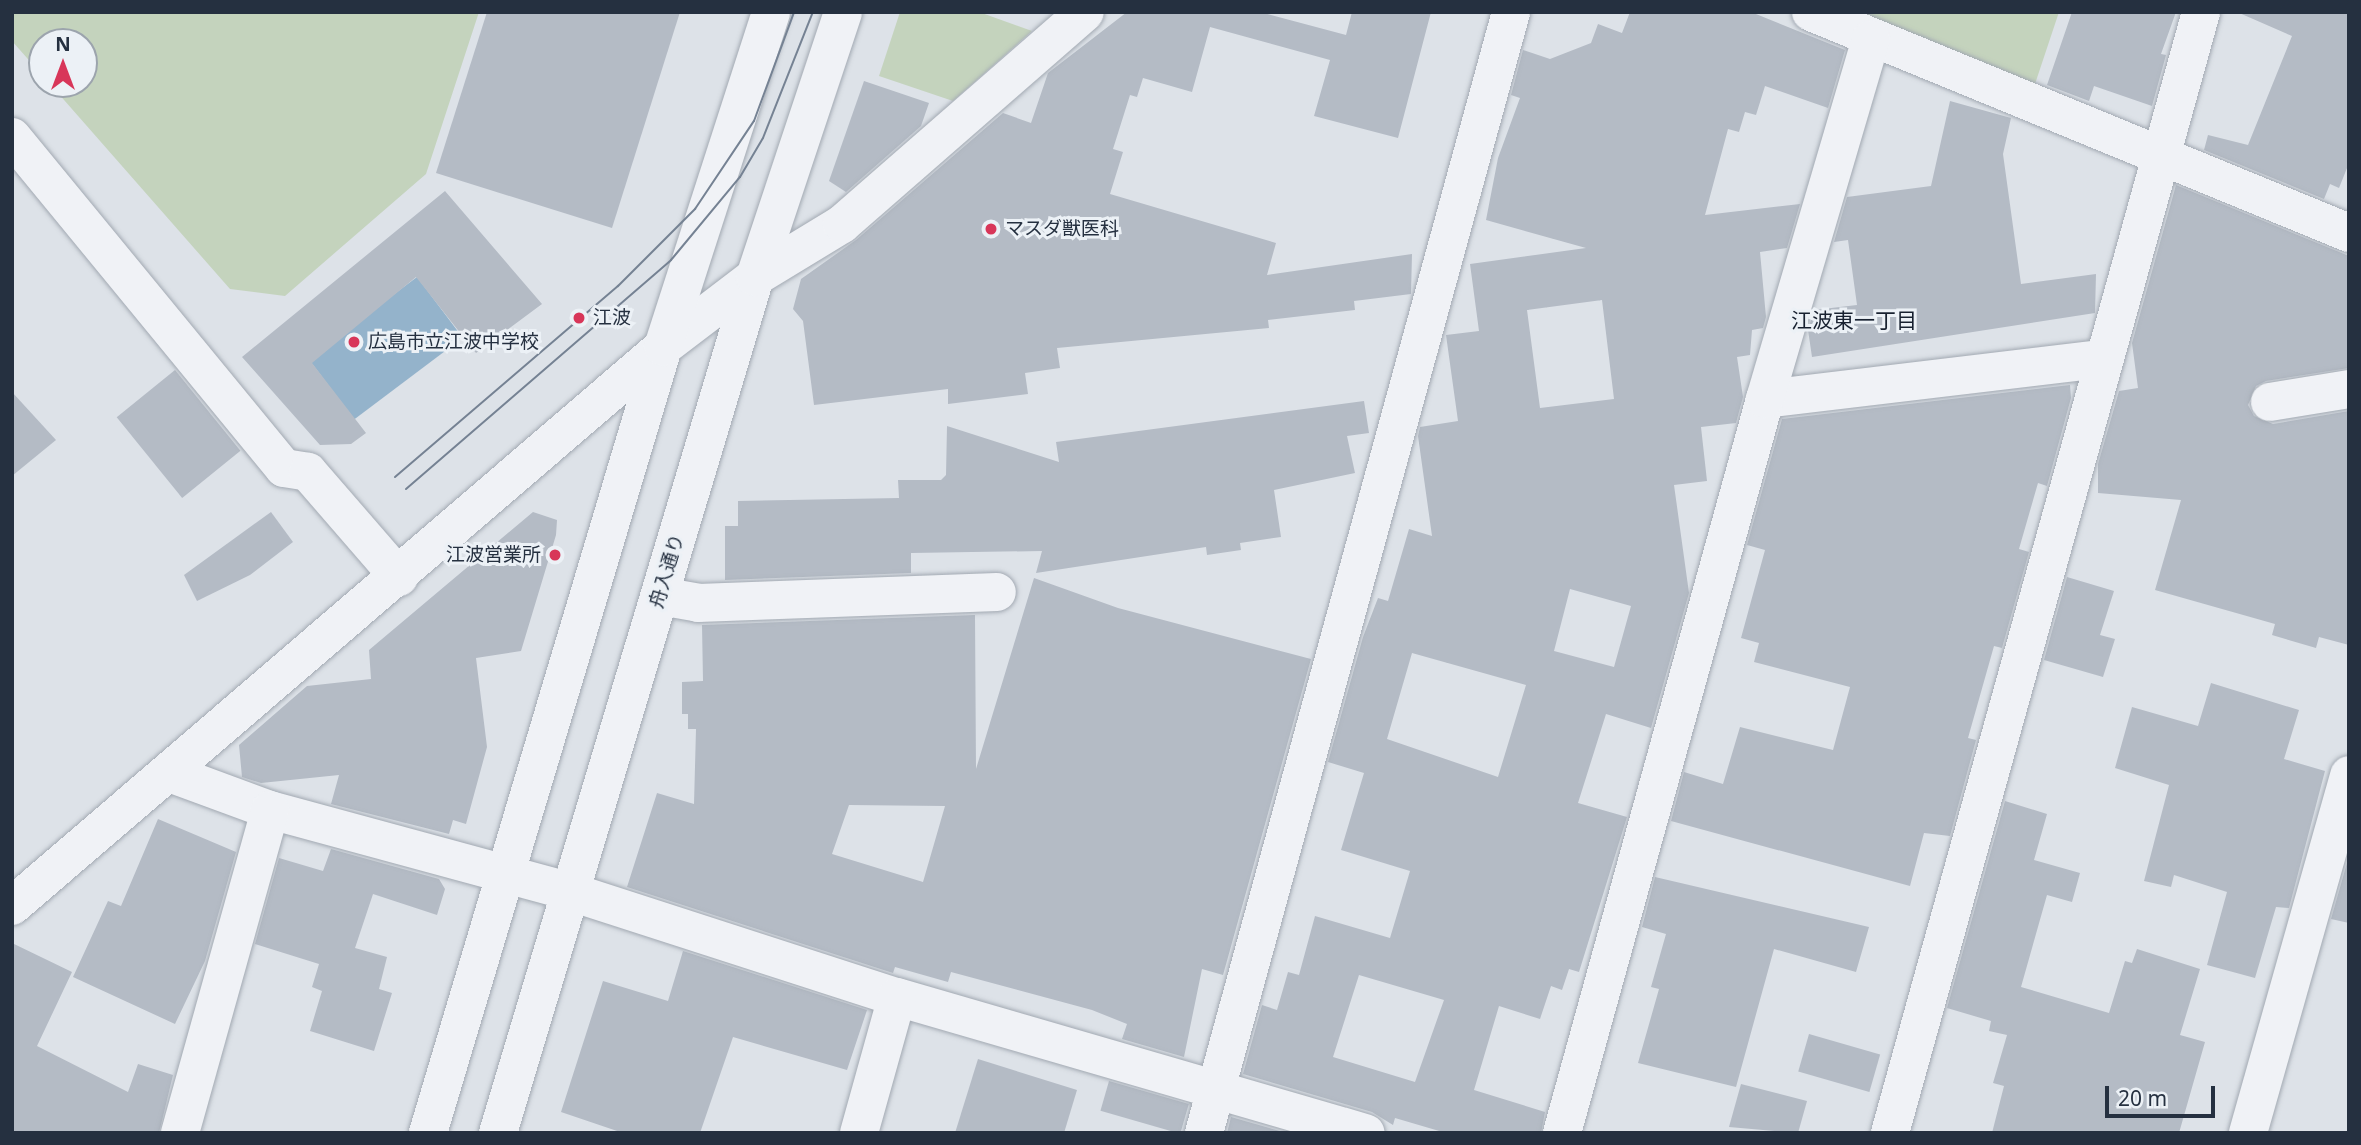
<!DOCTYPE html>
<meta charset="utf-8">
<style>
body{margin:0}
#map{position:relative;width:2361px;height:1145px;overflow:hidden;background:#dde2e8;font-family:"Noto Sans","Noto Sans JP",sans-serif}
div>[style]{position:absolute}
.green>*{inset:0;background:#c4d3bd}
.water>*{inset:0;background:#94b3cb;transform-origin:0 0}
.building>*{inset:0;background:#b4bbc5;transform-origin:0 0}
.roads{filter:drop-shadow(0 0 2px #a2a9b2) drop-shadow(0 0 2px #a2a9b2)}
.minor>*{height:38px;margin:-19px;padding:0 19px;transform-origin:19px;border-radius:19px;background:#f0f2f6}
.tram>*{height:2px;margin:-1px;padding:0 1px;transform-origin:1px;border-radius:1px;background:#758293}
.dots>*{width:19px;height:19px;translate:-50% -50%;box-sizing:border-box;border:4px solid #ecf1f6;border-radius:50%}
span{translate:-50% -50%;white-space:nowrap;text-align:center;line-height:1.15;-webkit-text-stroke:6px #ecf1f6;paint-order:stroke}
.poi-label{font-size:19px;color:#253040}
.left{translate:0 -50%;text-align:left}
.right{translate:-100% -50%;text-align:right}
.street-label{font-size:19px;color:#253040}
.neighbourhood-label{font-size:21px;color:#182130}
.frame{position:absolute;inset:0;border:14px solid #253040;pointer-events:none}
.north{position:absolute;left:28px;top:28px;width:70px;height:70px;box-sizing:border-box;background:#ecf1f6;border:2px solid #9ca4ad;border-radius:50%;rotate:0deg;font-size:19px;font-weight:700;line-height:28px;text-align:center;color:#253040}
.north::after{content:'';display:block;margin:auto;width:24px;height:32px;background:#d83659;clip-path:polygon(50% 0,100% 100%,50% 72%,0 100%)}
.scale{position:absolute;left:2105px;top:1086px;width:110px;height:32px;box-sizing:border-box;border:4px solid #253040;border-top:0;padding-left:9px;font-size:21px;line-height:24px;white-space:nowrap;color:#253040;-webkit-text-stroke:5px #ecf1f6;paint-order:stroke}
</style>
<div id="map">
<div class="green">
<div style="clip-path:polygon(12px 12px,479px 12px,426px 174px,285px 296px,230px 289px,50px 84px,84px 84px,84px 42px,42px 42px,42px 75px,12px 41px)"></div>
<div style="clip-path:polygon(900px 12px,979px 12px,1032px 31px,953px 101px,879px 76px)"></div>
<div style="clip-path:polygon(1851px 12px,2059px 12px,2034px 87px)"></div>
</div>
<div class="water">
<div style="left:417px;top:277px;width:76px;height:136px;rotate:53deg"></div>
</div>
<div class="building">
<div style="clip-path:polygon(487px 12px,680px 12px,612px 228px,436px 173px)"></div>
<div style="clip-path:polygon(1127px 12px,1260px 12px,1346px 35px,1352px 12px,1431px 12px,1398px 138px,1314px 116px,1330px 60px,1210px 27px,1192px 92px,1143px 78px,1137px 97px,1130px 95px,1113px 149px,1123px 152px,1110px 194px,1276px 243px,1267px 275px,1412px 254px,1411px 294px,1354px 301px,1355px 310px,1268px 320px,1269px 328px,1057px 348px,1060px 368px,1025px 373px,1028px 394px,948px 404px,948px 389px,814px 405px,803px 321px,793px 309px,801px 279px,856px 240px,1003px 113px,1031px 123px,1048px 73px)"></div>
<div style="clip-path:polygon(evenodd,1630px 12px,1751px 12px,1845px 50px,1828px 108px,1765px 86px,1756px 115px,1745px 112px,1739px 132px,1728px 129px,1705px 215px,1800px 204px,1787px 248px,1760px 252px,1766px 317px,1763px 328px,1752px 330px,1750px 355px,1737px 357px,1743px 397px,1736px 423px,1701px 427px,1707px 481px,1674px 485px,1689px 593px,1651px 728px,1606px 714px,1578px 803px,1627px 817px,1579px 972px,1569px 969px,1562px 990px,1551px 986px,1540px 1019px,1499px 1006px,1474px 1090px,1545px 1112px,1541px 1133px,1446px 1133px,1395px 1118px,1393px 1125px,1372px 1112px,1243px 1074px,1262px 1005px,1277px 1010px,1288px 972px,1299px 975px,1315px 916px,1390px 938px,1410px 871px,1341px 850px,1364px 773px,1328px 762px,1363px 637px,1378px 598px,1388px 601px,1409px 529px,1432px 536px,1418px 436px,1420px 427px,1458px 421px,1446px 335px,1479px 331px,1470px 264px,1586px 248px,1486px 220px,1498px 158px,1520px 98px,1511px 95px,1523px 50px,1550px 59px,1591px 43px,1598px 24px,1622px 33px,1630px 12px,1602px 300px,1614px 399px,1540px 408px,1527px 310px,1602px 300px,1630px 12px,1570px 589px,1631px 606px,1614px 667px,1554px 651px,1570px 589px,1630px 12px,1412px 653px,1526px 685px,1498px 777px,1387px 739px,1412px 653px,1630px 12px,1359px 975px,1444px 1000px,1415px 1082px,1333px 1057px,1359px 975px)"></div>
<div style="clip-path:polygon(2072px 12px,2176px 12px,2161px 54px,2166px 55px,2152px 106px,2094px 86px,2089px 101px,2047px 85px)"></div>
<div style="clip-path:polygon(2237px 12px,2349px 12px,2349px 163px,2339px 188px,2330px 184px,2324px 199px,2204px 150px,2208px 135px,2248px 145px,2292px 36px)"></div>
<div style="clip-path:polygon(864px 81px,929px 103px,921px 126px,846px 192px,829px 181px)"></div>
<div style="clip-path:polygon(1950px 101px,2011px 118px,2003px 154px,2021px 284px,2096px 274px,2095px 313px,1812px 357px,1808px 330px,1814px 310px,1857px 305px,1848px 240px,1834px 242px,1847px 197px,1931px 186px)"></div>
<div style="clip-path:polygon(2176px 185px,2349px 256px,2349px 368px,2266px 381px,2256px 386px,2248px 405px,2254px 416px,2273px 424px,2349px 411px,2349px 645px,2319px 637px,2316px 648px,2272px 635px,2275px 624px,2155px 590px,2181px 500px,2098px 493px,2098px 464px,2119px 391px,2138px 388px,2132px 343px)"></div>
<div style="clip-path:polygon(445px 191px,542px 304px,476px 353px,416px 277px,312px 363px,366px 433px,351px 444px,320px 445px,242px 357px)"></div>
<div style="left:175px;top:370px;width:104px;height:75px;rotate:51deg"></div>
<div style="clip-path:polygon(2070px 385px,2071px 398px,2047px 486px,2038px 483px,2019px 549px,2029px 552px,2002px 648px,1994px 646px,1968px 738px,1976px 740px,1950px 836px,1924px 833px,1910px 886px,1671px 821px,1684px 772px,1723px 784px,1740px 727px,1833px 750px,1850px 687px,1754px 662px,1759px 643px,1741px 638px,1765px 550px,1747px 545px,1782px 419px)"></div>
<div style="clip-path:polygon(12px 392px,56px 440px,12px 476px)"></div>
<div style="clip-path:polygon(1364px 401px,1369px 433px,1347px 436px,1355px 473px,1274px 490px,1281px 537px,1240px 543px,1241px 550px,1207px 555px,1206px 547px,1036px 573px,1042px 551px,911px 553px,911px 573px,725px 580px,725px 526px,738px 526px,738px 501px,899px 498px,898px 480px,941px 480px,946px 475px,947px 426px,1059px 462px,1056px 442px)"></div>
<div style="clip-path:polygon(271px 512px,293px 542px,250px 575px,197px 601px,184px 575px)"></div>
<div style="clip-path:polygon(533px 512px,557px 520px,556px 535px,521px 651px,476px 658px,487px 747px,466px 824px,453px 820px,449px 834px,331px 804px,339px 775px,261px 783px,242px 777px,239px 745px,307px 686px,371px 679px,369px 650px)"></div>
<div style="clip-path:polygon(2067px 577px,2114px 591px,2100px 635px,2115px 639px,2103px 677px,2044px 660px)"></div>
<div style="clip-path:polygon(evenodd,1034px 578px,1118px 608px,1311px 659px,1223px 975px,1202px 969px,1184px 1057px,1122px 1039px,1127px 1024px,1092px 1010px,951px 972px,948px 982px,895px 967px,893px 973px,627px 887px,657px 793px,694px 804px,696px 729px,688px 729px,688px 714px,682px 714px,682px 682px,703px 681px,702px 625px,975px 615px,976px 769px,1034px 578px,849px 805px,945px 806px,923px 882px,832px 854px,849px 805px)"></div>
<div style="clip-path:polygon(2211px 683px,2299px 710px,2284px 759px,2325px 771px,2289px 908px,2276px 907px,2255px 978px,2207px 965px,2227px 892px,2174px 875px,2171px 887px,2144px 881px,2169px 785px,2115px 768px,2132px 707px,2198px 726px)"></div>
<div style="clip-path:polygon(2005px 801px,2047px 814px,2034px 860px,2080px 873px,2072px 902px,2047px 895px,2021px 987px,2109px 1013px,2125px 961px,2132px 963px,2137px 949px,2200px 969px,2180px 1035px,2205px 1042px,2179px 1133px,1992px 1133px,2004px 1086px,1993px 1083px,2007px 1035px,1989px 1031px,1991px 1021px,1947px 1008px)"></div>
<div style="clip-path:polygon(158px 819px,236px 852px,205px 961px,175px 1024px,73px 977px,108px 901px,121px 906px)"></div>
<div style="clip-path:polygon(331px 849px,439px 879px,445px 889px,437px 915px,373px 894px,355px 948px,387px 957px,379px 989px,392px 993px,374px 1051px,310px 1031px,322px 991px,312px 987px,319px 964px,255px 944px,279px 858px,323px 871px)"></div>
<div style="clip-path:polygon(2347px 863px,2349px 864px,2349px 923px,2331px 919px)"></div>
<div style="clip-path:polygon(1655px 877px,1869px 927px,1856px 972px,1774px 949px,1736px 1087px,1638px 1063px,1659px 989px,1651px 987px,1666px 934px,1642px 927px)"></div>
<div style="clip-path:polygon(12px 943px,72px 972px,37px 1046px,128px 1092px,138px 1064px,173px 1075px,159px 1133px,12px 1133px)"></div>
<div style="clip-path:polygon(683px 951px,867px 1010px,847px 1070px,733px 1037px,700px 1133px,623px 1133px,561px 1112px,603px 981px,668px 1001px)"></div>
<div style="left:1809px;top:1034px;width:74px;height:39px;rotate:16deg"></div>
<div style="clip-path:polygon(978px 1059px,1077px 1090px,1064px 1133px,955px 1133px)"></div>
<div style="left:1109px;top:1081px;width:83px;height:31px;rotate:16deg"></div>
<div style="clip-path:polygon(1741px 1084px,1807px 1101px,1798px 1133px,1729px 1127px)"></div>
<div style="clip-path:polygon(1231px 1117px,1287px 1133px,1227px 1133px)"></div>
</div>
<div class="roads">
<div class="minor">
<div style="left:1811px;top:12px;width:582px;rotate:22.33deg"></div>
<div style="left:12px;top:137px;width:428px;rotate:50.6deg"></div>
<div style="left:284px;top:468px;width:24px;rotate:9deg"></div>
<div style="left:308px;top:472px;width:139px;rotate:49.1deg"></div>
<div style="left:1765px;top:399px;width:339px;rotate:-6.8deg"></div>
<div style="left:2270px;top:402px;width:80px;rotate:-9.3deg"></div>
<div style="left:660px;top:596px;width:39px;rotate:10deg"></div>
<div style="left:698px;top:603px;width:299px;rotate:-2.1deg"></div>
<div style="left:172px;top:774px;width:104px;rotate:20.2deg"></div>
<div style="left:270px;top:810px;width:312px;rotate:15.2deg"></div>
<div style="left:571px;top:892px;width:342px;rotate:17.9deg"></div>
<div style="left:897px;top:997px;width:488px;rotate:16.2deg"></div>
<div style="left:12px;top:906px;width:858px;rotate:-40.65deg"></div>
<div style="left:663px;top:347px;width:116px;rotate:-37.3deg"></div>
<div style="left:755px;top:277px;width:102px;rotate:-31.3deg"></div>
<div style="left:842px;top:224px;width:322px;rotate:-41.1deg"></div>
<div style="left:180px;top:1133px;width:335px;rotate:-74.4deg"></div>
<div style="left:428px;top:1133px;width:820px;rotate:-73.35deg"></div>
<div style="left:663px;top:347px;width:352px;rotate:-72.1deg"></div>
<div style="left:498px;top:1133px;width:894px;rotate:-73.29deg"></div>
<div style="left:755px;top:277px;width:279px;rotate:-71.6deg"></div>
<div style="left:859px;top:1133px;width:141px;rotate:-74.4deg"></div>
<div style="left:1204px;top:1133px;width:1162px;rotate:-74.68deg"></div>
<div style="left:1562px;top:1133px;width:762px;rotate:-74.54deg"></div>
<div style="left:1765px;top:399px;width:375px;rotate:-73.6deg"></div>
<div style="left:1890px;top:1133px;width:1163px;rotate:-74.49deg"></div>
<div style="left:2248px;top:1133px;width:372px;rotate:-74.2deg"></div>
</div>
</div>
<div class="tram">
<div style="left:395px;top:477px;width:294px;rotate:-40.6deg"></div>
<div style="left:618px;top:286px;width:109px;rotate:-45deg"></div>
<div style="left:695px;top:209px;width:106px;rotate:-56.2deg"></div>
<div style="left:754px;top:121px;width:116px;rotate:-69.8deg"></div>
<div style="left:406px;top:489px;width:350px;rotate:-40.8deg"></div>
<div style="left:671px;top:260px;width:108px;rotate:-50.3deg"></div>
<div style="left:740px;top:177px;width:45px;rotate:-59.5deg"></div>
<div style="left:763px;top:138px;width:136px;rotate:-68.4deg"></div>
</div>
<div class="dots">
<div style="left:991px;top:229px;background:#d83659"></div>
<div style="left:579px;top:318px;background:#d83659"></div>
<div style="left:354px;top:342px;background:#d83659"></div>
<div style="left:555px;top:555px;background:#d83659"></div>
</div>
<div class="poi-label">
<span class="left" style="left:1005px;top:229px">マスダ獣医科</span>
<span class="left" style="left:593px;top:318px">江波</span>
<span class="left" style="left:368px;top:342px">広島市立江波中学校</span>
<span class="right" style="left:541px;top:555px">江波営業所</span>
</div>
<div class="street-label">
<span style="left:667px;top:571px;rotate:-73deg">舟入通り</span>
</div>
<div class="neighbourhood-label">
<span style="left:1854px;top:320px">江波東一丁目</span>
</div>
<div class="frame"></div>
<div class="north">N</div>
<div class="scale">20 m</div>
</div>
